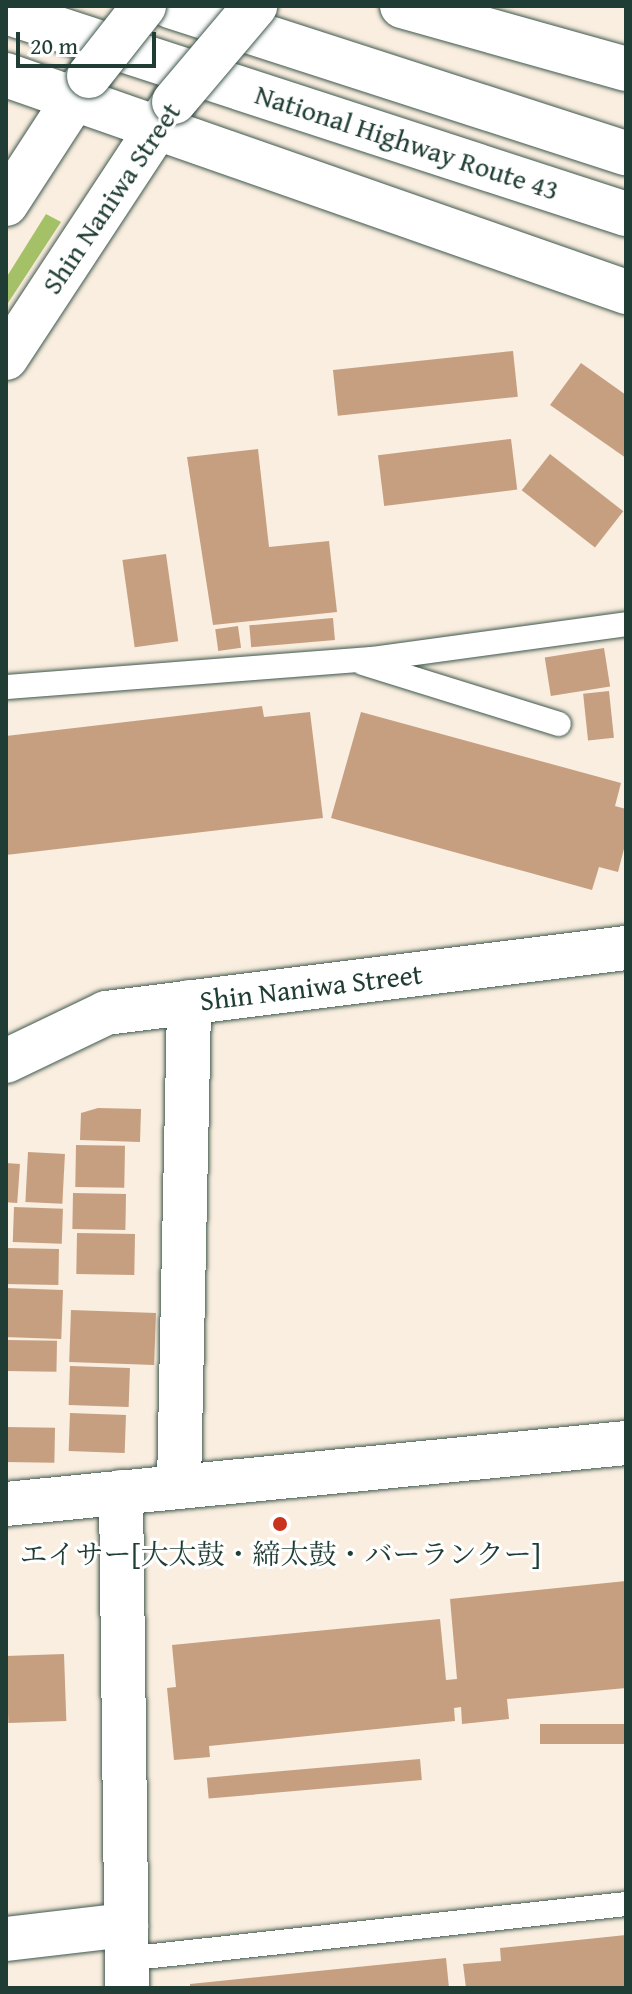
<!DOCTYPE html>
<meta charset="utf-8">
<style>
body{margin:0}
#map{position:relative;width:632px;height:1994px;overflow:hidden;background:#f9eedf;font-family:"Gentium Book Plus","Noto Serif JP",serif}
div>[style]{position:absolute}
.green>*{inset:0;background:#a5c168}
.building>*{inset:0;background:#c69f81;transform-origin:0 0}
.roads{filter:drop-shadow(0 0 2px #40584e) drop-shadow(0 0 2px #40584e)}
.lane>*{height:24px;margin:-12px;padding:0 12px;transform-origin:12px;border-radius:12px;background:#fff}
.street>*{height:44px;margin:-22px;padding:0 22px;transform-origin:22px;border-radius:22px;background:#fff}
.primary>*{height:44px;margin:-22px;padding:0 22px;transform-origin:22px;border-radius:22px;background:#fff}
.highway>*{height:44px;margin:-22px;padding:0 22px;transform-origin:22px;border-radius:22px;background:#fff}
.bridges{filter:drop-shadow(0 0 2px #40584e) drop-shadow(0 0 2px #40584e)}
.primary-bridge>*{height:44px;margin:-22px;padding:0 22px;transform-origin:22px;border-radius:22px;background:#fff}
.dots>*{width:22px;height:22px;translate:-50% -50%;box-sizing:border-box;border:4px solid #fff;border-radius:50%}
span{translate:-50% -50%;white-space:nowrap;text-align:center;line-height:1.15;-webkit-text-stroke:6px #fff;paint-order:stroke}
.street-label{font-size:28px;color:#1f3d34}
.poi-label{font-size:28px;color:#1f3d34}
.frame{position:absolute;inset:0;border:8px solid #1f3d34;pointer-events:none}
.scale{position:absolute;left:16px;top:32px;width:140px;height:36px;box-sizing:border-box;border:4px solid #1f3d34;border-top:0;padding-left:10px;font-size:24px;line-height:28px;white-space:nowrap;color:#1f3d34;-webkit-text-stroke:6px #fff;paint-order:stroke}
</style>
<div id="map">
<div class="green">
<div style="clip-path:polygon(46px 214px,61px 222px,6px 306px,6px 278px)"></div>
</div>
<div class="building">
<div style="left:513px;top:351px;width:46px;height:181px;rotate:84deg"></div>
<div style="clip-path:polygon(581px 363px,626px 395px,626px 458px,550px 405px)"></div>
<div style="left:511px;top:439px;width:51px;height:134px;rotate:83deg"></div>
<div style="clip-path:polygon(258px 449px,269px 547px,329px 541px,337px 612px,213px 625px,187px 457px)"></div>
<div style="left:550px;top:454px;width:93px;height:46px;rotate:38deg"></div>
<div style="left:166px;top:554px;width:88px;height:44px;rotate:82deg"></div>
<div style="left:333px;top:618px;width:22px;height:84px;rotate:85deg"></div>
<div style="left:238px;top:626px;width:22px;height:23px;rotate:82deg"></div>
<div style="left:604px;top:648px;width:39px;height:60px;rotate:81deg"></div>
<div style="left:609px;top:691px;width:47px;height:26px;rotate:84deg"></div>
<div style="clip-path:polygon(262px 706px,264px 717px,310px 712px,323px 818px,6px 855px,6px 736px)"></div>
<div style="clip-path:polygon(361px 712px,621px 783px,615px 806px,626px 809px,626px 841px,618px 872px,599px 867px,592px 890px,331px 818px)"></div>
<div style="clip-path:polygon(98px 1108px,141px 1109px,140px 1142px,80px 1140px,81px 1113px)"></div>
<div style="left:76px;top:1145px;width:49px;height:42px;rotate:1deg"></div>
<div style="left:28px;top:1152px;width:37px;height:50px;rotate:3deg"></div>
<div style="left:6px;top:1163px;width:14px;height:39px;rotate:4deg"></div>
<div style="left:73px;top:1193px;width:53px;height:36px;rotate:1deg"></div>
<div style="left:14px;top:1207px;width:49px;height:35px;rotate:2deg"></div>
<div style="left:77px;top:1233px;width:58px;height:41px;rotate:1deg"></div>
<div style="left:6px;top:1248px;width:53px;height:36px;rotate:1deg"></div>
<div style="left:6px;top:1288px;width:57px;height:49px;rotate:2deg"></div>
<div style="left:71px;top:1310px;width:85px;height:52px;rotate:2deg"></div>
<div style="left:7px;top:1340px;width:50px;height:31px;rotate:1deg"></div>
<div style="left:70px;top:1366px;width:60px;height:39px;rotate:2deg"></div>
<div style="left:70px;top:1413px;width:56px;height:38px;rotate:2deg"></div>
<div style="left:6px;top:1427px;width:49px;height:35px;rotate:1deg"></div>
<div style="clip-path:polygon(626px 1581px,626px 1688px,507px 1699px,509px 1719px,462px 1724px,461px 1707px,454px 1708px,455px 1721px,209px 1746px,210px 1757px,174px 1760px,167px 1688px,176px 1687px,172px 1645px,440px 1619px,446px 1680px,457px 1679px,450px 1599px)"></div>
<div style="left:64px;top:1654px;width:67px;height:58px;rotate:88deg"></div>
<div style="left:626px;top:1724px;width:20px;height:86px;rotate:90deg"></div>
<div style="left:420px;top:1759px;width:21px;height:214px;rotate:85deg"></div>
<div style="clip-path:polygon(626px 1935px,626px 1988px,466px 1988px,463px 1964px,501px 1961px,500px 1948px)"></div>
<div style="clip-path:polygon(446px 1958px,449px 1988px,190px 1988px,190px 1984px)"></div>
</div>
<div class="roads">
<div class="lane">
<div style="left:363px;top:663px;width:205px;rotate:17.3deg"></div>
<div style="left:6px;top:687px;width:367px;rotate:-4.4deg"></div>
<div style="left:372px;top:659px;width:256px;rotate:-7.8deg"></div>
<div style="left:126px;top:1959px;width:503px;rotate:-6.28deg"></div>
</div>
<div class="street">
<div style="left:179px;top:1485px;width:483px;rotate:-88.8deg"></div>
<div style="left:121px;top:1492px;width:496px;rotate:89.3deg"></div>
<div style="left:6px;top:1504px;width:623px;rotate:-5.62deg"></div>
<div style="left:6px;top:1939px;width:121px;rotate:-6.7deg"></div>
</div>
<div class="primary">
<div style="left:6px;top:204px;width:153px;rotate:-57deg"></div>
<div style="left:6px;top:358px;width:306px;rotate:-56.7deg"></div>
<div style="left:6px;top:1061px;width:111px;rotate:-25.6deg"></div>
<div style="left:106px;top:1013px;width:524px;rotate:-7.13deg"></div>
</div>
<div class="highway">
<div style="left:170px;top:6px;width:479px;rotate:17.9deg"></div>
<div style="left:402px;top:6px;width:233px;rotate:15.7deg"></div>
<div style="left:6px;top:12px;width:652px;rotate:18.05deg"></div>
<div style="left:6px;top:75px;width:657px;rotate:19.29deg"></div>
</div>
</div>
<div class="bridges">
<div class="primary-bridge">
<div style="left:89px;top:76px;width:89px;rotate:-51.8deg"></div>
<div style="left:174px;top:102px;width:126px;rotate:-49.8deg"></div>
</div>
</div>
<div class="dots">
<div style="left:280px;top:1524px;background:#c8321e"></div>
</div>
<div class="street-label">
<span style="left:407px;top:142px;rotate:18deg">National Highway Route 43</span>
<span style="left:111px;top:198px;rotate:-56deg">Shin Naniwa Street</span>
<span style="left:311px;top:987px;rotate:-7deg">Shin Naniwa Street</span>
</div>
<div class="poi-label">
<span style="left:280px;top:1554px">エイサー[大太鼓・締太鼓・バーランクー]</span>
</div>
<div class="frame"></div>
<div class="scale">20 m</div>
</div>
